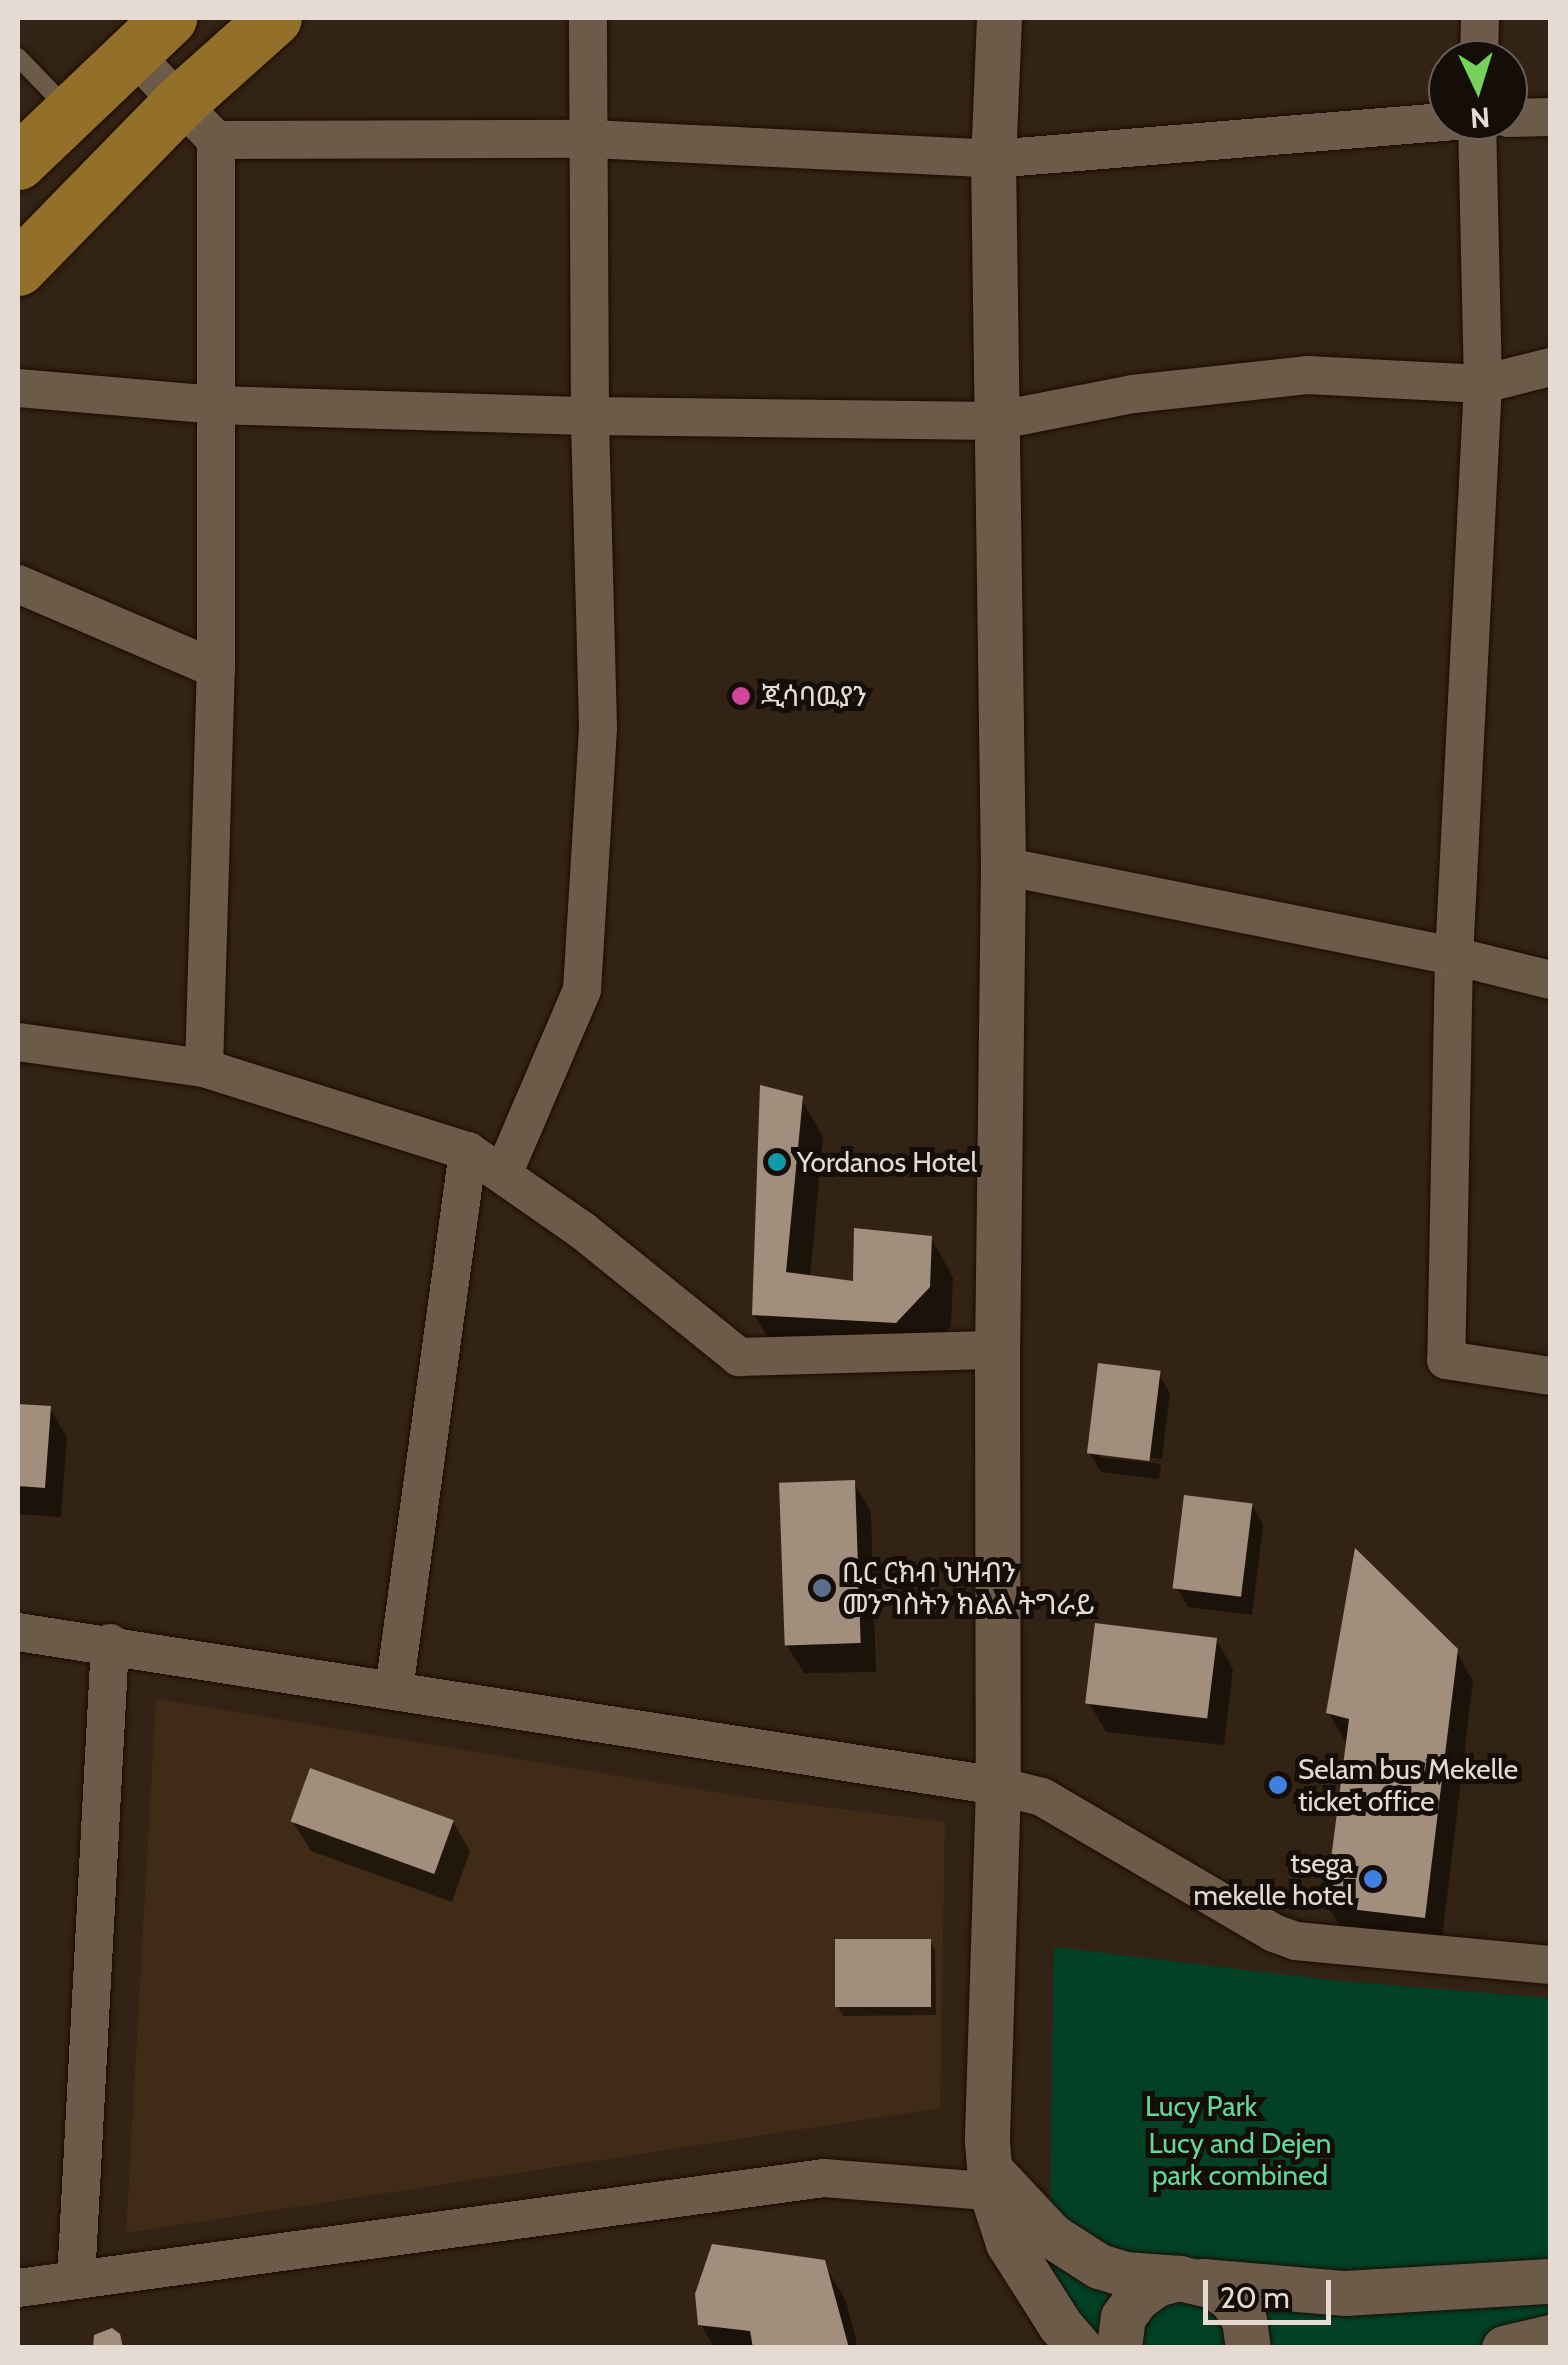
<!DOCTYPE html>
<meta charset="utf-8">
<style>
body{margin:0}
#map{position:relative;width:1568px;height:2365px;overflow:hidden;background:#332314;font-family:Cabin,"Noto Sans Ethiopic",sans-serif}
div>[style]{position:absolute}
.built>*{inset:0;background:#402b16}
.green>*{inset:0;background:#024126}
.shadow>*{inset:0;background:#0007}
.building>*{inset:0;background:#a18e7c;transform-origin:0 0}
.roads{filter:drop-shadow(0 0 2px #1a0c01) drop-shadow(0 0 2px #1a0c01)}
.service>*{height:18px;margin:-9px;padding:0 9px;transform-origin:9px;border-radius:9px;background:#6d5b4a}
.minor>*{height:38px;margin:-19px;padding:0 19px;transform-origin:19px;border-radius:19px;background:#6d5b4a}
.tertiary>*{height:45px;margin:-22.5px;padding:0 22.5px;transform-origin:22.5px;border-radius:22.5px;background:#6d5b4a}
.primary>*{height:55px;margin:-27.5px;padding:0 27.5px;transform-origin:27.5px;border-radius:27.5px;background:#927029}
.dots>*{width:28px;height:28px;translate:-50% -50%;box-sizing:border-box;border:5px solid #150e08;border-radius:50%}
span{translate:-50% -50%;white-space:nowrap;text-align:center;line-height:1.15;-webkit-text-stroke:10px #150e08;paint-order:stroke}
.poi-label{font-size:28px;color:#e6dbd2}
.left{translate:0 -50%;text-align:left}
.right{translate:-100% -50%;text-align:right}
.park-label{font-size:28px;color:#61da9a}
.frame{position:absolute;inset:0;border:20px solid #e6dbd2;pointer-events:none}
.north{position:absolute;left:1428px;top:40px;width:100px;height:100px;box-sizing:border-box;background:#150e08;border:2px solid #696059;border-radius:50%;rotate:176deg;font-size:28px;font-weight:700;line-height:40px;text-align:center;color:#e6dbd2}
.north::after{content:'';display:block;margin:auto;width:35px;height:45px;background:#76d25a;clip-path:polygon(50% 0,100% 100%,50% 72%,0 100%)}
.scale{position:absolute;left:1203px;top:2280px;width:128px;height:45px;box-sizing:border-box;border:5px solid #e6dbd2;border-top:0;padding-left:12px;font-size:30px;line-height:35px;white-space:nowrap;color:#e6dbd2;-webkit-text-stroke:8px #150e08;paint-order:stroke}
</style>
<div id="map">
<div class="built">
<div style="clip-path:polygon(156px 1699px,743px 1797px,945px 1822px,940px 2108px,126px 2233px)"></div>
</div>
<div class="green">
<div style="clip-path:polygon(1054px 1947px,1339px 1981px,1550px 1998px,1550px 2347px,1048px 2348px)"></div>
</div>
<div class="shadow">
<div style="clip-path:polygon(801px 1098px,823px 1137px,810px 1278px,855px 1284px,931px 1238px,953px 1277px,951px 1326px,918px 1361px,777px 1353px,754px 1314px)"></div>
<div style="clip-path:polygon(1158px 1373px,1170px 1393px,1162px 1459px,1100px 1452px,1100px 1457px,1161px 1464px,1159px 1479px,1101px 1472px,1090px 1453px)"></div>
<div style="clip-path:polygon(18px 1406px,50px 1408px,67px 1438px,61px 1517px,18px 1514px)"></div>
<div style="clip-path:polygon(854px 1483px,871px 1512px,876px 1672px,804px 1673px,786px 1644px)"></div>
<div style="clip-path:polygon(1252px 1505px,1263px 1525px,1252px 1615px,1188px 1607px,1177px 1587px)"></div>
<div style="clip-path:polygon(1216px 1639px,1233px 1669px,1224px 1745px,1106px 1732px,1089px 1703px)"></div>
<div style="clip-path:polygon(1456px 1651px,1473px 1681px,1441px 1947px,1345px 1935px,1328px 1906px,1346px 1743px,1329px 1713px)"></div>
<div style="clip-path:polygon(293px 1822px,453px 1822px,470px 1851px,452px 1902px,311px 1851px)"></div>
<div style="clip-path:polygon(930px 1941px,935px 1950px,936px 2015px,843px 2016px,838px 2007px)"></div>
<div style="clip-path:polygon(823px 2262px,846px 2301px,858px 2348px,714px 2348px,701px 2324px)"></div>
</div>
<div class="building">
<div style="clip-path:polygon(760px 1085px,803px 1096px,786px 1272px,853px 1281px,854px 1228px,932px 1236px,930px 1287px,896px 1323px,752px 1315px)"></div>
<div style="left:1098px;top:1363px;width:63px;height:91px;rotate:7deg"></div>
<div style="clip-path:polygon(18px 1404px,51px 1406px,45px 1488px,18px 1486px)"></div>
<div style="left:855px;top:1480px;width:163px;height:76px;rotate:88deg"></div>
<div style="left:1184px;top:1495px;width:69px;height:94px;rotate:7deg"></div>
<div style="clip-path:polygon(1355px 1548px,1458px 1649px,1425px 1918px,1325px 1906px,1349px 1719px,1326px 1713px)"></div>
<div style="left:1095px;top:1623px;width:123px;height:81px;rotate:7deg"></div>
<div style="left:310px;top:1768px;width:153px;height:57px;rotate:20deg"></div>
<div style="left:835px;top:1939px;width:96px;height:68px"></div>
<div style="clip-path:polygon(712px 2244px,825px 2260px,849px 2348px,753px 2348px,750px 2331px,698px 2325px,695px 2294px)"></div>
<div style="clip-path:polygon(112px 2328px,120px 2334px,123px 2348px,93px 2348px,94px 2335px)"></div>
</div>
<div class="roads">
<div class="service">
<div style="left:18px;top:57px;width:69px;rotate:46.2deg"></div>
</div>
<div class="minor">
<div style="left:132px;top:53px;width:121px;rotate:46deg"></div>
<div style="left:216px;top:140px;width:375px;rotate:-0.2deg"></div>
<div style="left:591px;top:139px;width:402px;rotate:2.8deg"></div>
<div style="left:993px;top:159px;width:477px;rotate:-4.7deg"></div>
<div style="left:1479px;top:60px;width:42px;rotate:-88.6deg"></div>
<div style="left:1508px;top:118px;width:42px;rotate:-1.4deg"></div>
<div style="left:1477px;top:120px;width:264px;rotate:88.7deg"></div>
<div style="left:1483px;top:384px;width:573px;rotate:92.9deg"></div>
<div style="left:1454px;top:956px;width:404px;rotate:91.1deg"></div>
<div style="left:1446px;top:1360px;width:105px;rotate:8.7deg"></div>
<div style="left:18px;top:388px;width:198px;rotate:4.9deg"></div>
<div style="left:215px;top:405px;width:375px;rotate:1.7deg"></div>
<div style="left:590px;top:416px;width:405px;rotate:0.7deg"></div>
<div style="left:995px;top:421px;width:141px;rotate:-11.1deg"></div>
<div style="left:1133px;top:394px;width:175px;rotate:-6.2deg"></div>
<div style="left:1307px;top:375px;width:176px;rotate:2.9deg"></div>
<div style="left:1483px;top:384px;width:69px;rotate:-14.2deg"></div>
<div style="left:18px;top:584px;width:215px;rotate:23.2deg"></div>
<div style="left:1003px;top:866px;width:460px;rotate:11.3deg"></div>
<div style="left:1454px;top:956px;width:99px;rotate:14deg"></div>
<div style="left:18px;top:1042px;width:188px;rotate:8deg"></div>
<div style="left:204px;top:1068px;width:277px;rotate:17.5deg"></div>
<div style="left:468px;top:1151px;width:140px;rotate:34.8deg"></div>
<div style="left:583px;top:1231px;width:201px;rotate:38.9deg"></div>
<div style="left:739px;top:1357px;width:258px;rotate:-1.6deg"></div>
<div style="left:204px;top:1068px;width:399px;rotate:-88.3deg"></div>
<div style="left:216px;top:669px;width:529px;rotate:-90deg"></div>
<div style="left:504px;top:1172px;width:198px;rotate:-66.8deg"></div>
<div style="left:582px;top:990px;width:263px;rotate:-86.5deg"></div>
<div style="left:598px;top:727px;width:311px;rotate:-91.5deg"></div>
<div style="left:590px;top:416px;width:398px;rotate:-90.3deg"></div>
<div style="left:18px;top:1632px;width:992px;rotate:8.93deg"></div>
<div style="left:998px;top:1786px;width:45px;rotate:14deg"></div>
<div style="left:1042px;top:1797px;width:269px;rotate:30.4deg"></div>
<div style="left:1274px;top:1933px;width:23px;rotate:20deg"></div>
<div style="left:1296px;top:1941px;width:255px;rotate:5.4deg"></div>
<div style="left:394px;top:1690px;width:544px;rotate:-82.18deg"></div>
<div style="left:76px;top:2280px;width:638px;rotate:-86.94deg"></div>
<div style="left:18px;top:2288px;width:813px;rotate:-7.77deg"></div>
<div style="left:824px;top:2178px;width:189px;rotate:4.6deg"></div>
</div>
<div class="tertiary">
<div style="left:999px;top:18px;width:141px;rotate:92.4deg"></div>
<div style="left:993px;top:159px;width:707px;rotate:89.19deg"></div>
<div style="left:1003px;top:866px;width:484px;rotate:90.7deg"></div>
<div style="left:997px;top:1350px;width:436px;rotate:89.9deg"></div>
<div style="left:998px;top:1786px;width:355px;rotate:91.8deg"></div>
<div style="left:987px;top:2141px;width:50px;rotate:85.4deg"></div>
<div style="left:991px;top:2191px;width:55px;rotate:71.9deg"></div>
<div style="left:1008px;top:2243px;width:97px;rotate:57.6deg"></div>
<div style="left:1060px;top:2325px;width:30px;rotate:49deg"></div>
<div style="left:991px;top:2171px;width:89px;rotate:46.8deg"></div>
<div style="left:1052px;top:2236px;width:56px;rotate:32.6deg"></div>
<div style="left:1099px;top:2266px;width:27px;rotate:17deg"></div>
<div style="left:1125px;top:2274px;width:54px;rotate:4.2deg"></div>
<div style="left:1202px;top:2281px;width:144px;rotate:4.8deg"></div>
<div style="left:1345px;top:2293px;width:205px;rotate:-3.4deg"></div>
<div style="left:1119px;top:2348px;width:31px;rotate:-83deg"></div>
<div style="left:1123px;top:2317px;width:24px;rotate:-54deg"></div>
<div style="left:1137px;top:2298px;width:24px;rotate:-36deg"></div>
<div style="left:1156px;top:2284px;width:24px;rotate:-15deg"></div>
<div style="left:1179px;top:2278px;width:35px;rotate:13deg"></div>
<div style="left:1213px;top:2286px;width:24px;rotate:36deg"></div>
<div style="left:1232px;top:2300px;width:23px;rotate:59deg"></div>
<div style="left:1244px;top:2320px;width:28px;rotate:82deg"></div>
<div style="left:1504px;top:2348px;width:47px;rotate:-13.4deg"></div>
</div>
<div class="primary">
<div style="left:18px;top:162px;width:209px;rotate:-43.6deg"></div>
<div style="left:18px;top:268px;width:232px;rotate:-45.7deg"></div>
<div style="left:180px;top:102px;width:126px;rotate:-41.8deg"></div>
</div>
</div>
<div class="dots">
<div style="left:741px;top:696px;background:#d1479c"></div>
<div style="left:777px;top:1162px;background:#0f9aa8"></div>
<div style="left:822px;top:1588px;background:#5c6f8a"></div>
<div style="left:1278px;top:1785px;background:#3f7fe0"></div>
<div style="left:1373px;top:1879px;background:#3f7fe0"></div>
</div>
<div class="poi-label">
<span class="left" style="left:761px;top:696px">ጂሳባዉያን</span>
<span class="left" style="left:797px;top:1162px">Yordanos Hotel</span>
<span class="left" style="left:842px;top:1588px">ቢር ርክብ ህዝብን<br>መንግስትን ክልል ትግራይ</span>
<span class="left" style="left:1298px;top:1785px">Selam bus Mekelle<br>ticket office</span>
<span class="right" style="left:1353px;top:1879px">tsega<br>mekelle hotel</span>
</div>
<div class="park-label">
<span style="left:1201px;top:2106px">Lucy Park</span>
<span style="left:1240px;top:2159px">Lucy and Dejen<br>park combined</span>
</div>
<div class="frame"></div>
<div class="north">N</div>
<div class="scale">20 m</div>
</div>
